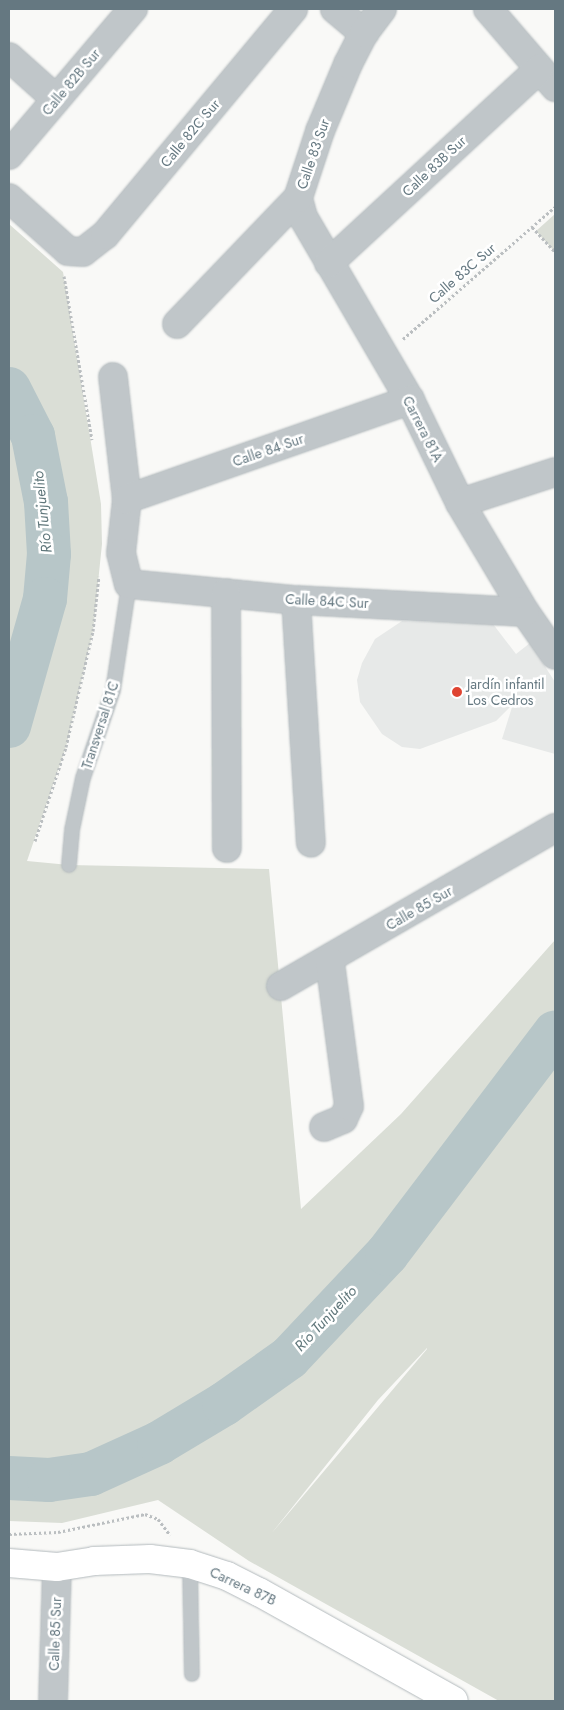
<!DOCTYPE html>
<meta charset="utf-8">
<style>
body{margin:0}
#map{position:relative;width:564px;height:1710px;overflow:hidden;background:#f9f9f7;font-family:Jost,sans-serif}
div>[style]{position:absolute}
.built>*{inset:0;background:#e7e9e8}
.green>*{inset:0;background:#daded6}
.river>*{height:44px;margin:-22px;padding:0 22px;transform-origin:22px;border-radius:22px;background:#b7c6c8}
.path>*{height:3px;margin-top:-1.5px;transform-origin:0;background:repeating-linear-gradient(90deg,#bbbfc1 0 2.5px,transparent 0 5px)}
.roads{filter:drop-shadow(0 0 1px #b3babd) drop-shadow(0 0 1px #b3babd)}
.lane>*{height:14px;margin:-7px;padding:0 7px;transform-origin:7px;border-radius:7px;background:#c0c6c9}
.street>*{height:28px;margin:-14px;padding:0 14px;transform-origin:14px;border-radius:14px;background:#c0c6c9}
.secondary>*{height:28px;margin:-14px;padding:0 14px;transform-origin:14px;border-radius:14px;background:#fff}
.dots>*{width:14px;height:14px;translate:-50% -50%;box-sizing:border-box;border:2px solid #fff;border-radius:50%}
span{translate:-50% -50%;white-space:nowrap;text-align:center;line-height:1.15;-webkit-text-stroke:5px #fff;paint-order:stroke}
.street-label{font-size:14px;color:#657881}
.poi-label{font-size:14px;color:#657881}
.left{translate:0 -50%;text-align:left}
.water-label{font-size:15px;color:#60777b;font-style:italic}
.frame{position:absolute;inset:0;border:10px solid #657881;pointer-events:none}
</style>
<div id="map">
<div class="built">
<div style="clip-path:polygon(402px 621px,493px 624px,516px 654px,530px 643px,555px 682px,555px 754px,502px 739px,513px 704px,496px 721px,420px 749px,402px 747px,382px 734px,360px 702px,357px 680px,362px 663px,375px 639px)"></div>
</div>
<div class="green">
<div style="clip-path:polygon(555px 214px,555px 252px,536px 231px)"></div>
<div style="clip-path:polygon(evenodd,9px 224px,63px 272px,101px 504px,102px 544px,93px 631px,66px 747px,27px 861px,69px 865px,269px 869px,301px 1209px,401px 1114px,555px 940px,555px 1701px,499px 1701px,249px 1561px,158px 1500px,62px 1523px,9px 1521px,9px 224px,427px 1348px,427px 1349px,271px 1534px,378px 1400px,427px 1348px)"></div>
</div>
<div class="river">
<div style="left:9px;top:389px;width:53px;rotate:62.9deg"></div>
<div style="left:33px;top:436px;width:67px;rotate:78.9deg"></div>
<div style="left:46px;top:502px;width:52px;rotate:86.7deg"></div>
<div style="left:49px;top:554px;width:45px;rotate:95.1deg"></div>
<div style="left:45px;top:599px;width:132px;rotate:105.8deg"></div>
<div style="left:9px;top:1478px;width:40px;rotate:2.9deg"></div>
<div style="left:49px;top:1480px;width:42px;rotate:-8.1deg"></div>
<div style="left:91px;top:1474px;width:75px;rotate:-24.5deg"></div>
<div style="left:159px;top:1443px;width:76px;rotate:-31deg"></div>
<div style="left:224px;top:1404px;width:80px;rotate:-35.3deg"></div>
<div style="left:289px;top:1358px;width:143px;rotate:-46.7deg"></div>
<div style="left:387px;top:1254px;width:278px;rotate:-52.8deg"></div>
</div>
<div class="path">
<div style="left:532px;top:227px;width:34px;rotate:47deg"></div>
<div style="left:64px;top:276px;width:166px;rotate:80.3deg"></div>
<div style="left:403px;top:339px;width:201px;rotate:-41deg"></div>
<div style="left:35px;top:841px;width:99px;rotate:-71.7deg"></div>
<div style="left:66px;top:747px;width:119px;rotate:-76.9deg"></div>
<div style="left:93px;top:631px;width:55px;rotate:-83.8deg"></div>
<div style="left:9px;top:1534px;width:49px;rotate:-2.3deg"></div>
<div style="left:58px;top:1532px;width:89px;rotate:-11.7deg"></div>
<div style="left:145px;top:1514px;width:14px;rotate:21deg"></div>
<div style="left:158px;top:1519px;width:20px;rotate:53deg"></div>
</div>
<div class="roads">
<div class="lane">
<div style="left:69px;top:865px;width:35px;rotate:-85deg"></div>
<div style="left:72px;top:830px;width:53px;rotate:-78.1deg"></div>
<div style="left:83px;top:778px;width:93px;rotate:-71.2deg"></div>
<div style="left:113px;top:690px;width:107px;rotate:-81.4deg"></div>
<div style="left:190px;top:1564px;width:110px;rotate:89deg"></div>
</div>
<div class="street">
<div style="left:335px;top:9px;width:38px;rotate:40deg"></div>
<div style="left:488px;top:9px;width:103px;rotate:49.3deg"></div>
<div style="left:9px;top:57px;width:63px;rotate:41.8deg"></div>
<div style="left:9px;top:155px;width:192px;rotate:-49.7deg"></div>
<div style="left:9px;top:198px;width:79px;rotate:41.9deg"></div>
<div style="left:68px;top:251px;width:15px;rotate:4deg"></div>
<div style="left:83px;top:252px;width:28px;rotate:-38deg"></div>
<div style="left:105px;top:235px;width:294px;rotate:-50.2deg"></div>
<div style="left:298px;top:198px;width:20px;rotate:75deg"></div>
<div style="left:303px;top:217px;width:212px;rotate:59.7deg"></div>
<div style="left:410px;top:400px;width:114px;rotate:64.1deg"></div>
<div style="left:460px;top:503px;width:127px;rotate:59.2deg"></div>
<div style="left:525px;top:612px;width:52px;rotate:55.1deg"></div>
<div style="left:329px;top:263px;width:286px;rotate:-42.7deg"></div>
<div style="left:177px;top:324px;width:175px;rotate:-46.2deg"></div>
<div style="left:298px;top:198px;width:71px;rotate:-71.8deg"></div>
<div style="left:320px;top:131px;width:73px;rotate:-67.3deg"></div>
<div style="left:348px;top:64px;width:35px;rotate:-63deg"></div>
<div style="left:364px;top:33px;width:30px;rotate:-53deg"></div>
<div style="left:113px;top:377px;width:123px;rotate:83.5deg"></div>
<div style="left:127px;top:499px;width:54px;rotate:96.3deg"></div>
<div style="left:121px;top:553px;width:32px;rotate:76deg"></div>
<div style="left:129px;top:584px;width:168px;rotate:5.5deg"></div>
<div style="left:296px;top:600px;width:229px;rotate:3deg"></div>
<div style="left:127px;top:499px;width:300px;rotate:-19.3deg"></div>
<div style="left:460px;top:503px;width:100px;rotate:-18.1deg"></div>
<div style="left:226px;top:593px;width:255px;rotate:89.8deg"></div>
<div style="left:296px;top:600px;width:243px;rotate:86.5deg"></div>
<div style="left:281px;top:986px;width:316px;rotate:-30deg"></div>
<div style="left:324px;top:1127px;width:21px;rotate:-23deg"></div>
<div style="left:343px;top:1119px;width:14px;rotate:-65deg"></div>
<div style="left:349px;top:1106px;width:146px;rotate:-97.5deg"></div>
<div style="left:53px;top:1701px;width:134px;rotate:-88.3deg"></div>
</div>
<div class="secondary">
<div style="left:9px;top:1563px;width:48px;rotate:4.8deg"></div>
<div style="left:57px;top:1567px;width:37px;rotate:-9deg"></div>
<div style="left:94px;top:1561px;width:56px;rotate:-2deg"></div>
<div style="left:150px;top:1559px;width:40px;rotate:7.1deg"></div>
<div style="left:190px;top:1564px;width:39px;rotate:18deg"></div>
<div style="left:227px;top:1576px;width:36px;rotate:27deg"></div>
<div style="left:259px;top:1592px;width:223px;rotate:29.2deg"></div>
</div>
</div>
<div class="dots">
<div style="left:457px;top:692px;background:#df4431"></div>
</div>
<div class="street-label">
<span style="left:71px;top:82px;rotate:-50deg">Calle 82B Sur</span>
<span style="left:190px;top:133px;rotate:-50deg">Calle 82C Sur</span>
<span style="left:313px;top:154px;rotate:-71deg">Calle 83 Sur</span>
<span style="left:434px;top:166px;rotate:-43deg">Calle 83B Sur</span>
<span style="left:462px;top:273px;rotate:-41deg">Calle 83C Sur</span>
<span style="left:423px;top:429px;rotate:63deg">Carrera 81A</span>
<span style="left:268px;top:450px;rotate:-19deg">Calle 84 Sur</span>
<span style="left:327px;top:601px;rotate:3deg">Calle 84C Sur</span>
<span style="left:100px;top:725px;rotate:-72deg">Transversal 81C</span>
<span style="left:419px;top:908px;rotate:-30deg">Calle 85 Sur</span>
<span style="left:243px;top:1586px;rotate:25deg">Carrera 87B</span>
<span style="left:55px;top:1634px;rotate:-88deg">Calle 85 Sur</span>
</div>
<div class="poi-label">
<span class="left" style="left:467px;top:692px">Jardín infantil<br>Los Cedros</span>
</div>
<div class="water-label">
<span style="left:43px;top:512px;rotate:-96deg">Río Tunjuelito</span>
<span style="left:326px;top:1319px;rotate:-47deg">Río Tunjuelito</span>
</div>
<div class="frame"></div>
</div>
